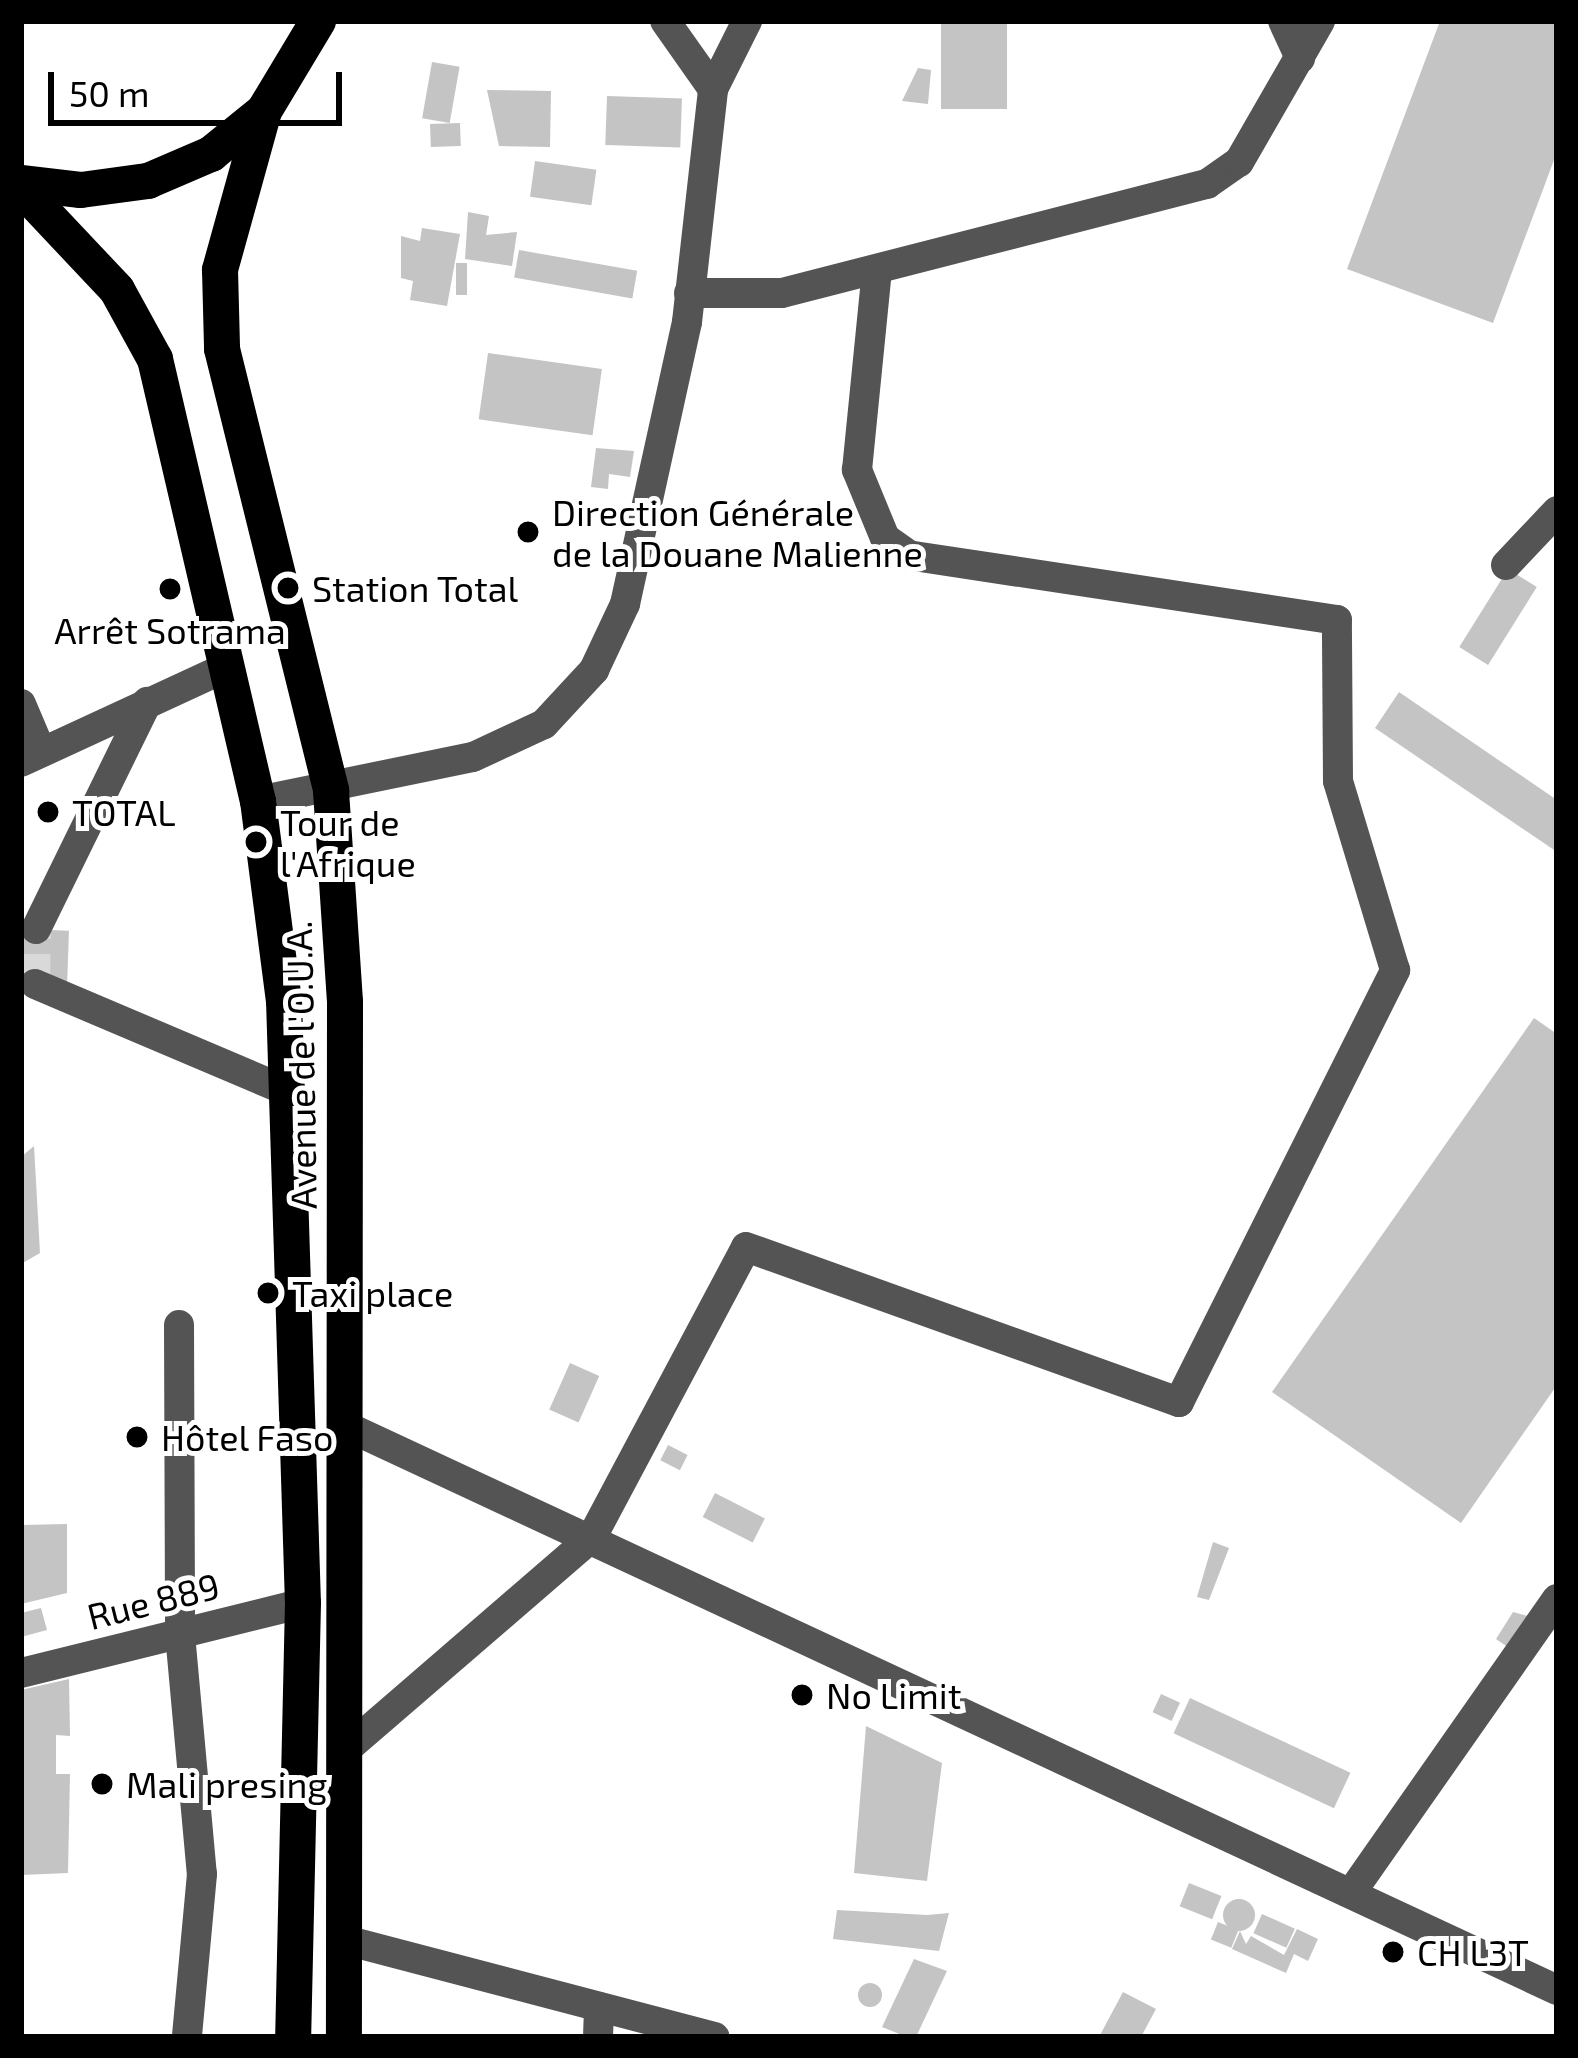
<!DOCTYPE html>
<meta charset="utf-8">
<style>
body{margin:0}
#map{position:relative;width:1578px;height:2058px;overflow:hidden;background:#fff;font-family:"Exo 2",sans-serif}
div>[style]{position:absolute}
.building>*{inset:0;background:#c4c4c4;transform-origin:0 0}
.round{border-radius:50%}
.minor-tunnel>*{height:30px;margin-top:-15px;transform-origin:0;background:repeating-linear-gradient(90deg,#d9d9d9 0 30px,transparent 0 45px)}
.minor>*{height:30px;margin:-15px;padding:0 15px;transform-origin:15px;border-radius:15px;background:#545454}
.highway>*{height:36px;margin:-18px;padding:0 18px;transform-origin:18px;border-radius:18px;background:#000}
.dots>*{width:33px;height:33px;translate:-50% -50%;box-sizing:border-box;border:6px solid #fff;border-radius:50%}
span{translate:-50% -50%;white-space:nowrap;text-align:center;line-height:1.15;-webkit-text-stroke:10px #fff;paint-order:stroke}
.poi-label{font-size:36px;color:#000}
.left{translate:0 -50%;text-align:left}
.street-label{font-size:36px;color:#000}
.frame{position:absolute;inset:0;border:24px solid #000;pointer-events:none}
.scale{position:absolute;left:48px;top:72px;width:294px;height:54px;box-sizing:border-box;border:6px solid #000;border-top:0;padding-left:15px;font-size:36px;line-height:42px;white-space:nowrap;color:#000;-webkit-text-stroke:9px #fff;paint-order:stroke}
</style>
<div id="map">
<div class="building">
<div style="left:941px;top:21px;width:66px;height:88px"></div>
<div style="clip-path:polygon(1440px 21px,1557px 21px,1557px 152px,1493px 323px,1347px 269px)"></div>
<div style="left:432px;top:62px;width:28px;height:57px;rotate:10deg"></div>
<div style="clip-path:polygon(918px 68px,931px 70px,928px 104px,902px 101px)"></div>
<div style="clip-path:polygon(487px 90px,551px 91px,550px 147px,499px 146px)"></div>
<div style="left:607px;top:96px;width:75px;height:49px;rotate:2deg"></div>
<div style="left:460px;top:123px;width:23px;height:30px;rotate:88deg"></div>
<div style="left:535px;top:161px;width:62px;height:36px;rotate:8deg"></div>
<div style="clip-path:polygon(468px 212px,489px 216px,486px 235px,517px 232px,512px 266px,465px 259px)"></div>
<div style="clip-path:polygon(422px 228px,460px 234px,447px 306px,410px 300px,413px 281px,401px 278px,401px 236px,420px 241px)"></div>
<div style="left:519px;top:250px;width:120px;height:28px;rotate:10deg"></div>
<div style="left:456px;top:263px;width:11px;height:32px"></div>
<div style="left:488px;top:353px;width:115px;height:67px;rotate:8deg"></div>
<div style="clip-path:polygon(596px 448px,634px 451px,630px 477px,609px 474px,608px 489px,591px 487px)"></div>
<div style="left:1508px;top:569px;width:34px;height:92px;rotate:32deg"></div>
<div style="clip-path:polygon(1399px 692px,1557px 800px,1557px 852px,1375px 728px)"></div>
<div style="left:21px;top:929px;width:48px;height:54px;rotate:2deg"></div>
<div style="clip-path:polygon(1534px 1018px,1557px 1034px,1557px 1385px,1461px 1523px,1272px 1392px)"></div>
<div style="clip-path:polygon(34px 1146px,40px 1253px,21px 1264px,21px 1157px)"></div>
<div style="left:570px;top:1363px;width:32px;height:51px;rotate:24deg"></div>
<div style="left:668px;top:1445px;width:22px;height:17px;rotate:27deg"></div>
<div style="left:715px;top:1493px;width:56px;height:27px;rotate:27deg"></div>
<div style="clip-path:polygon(67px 1524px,67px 1593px,21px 1604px,21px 1525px)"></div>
<div style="clip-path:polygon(1213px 1542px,1229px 1548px,1209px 1600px,1197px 1597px)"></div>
<div style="clip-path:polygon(41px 1608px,47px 1630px,21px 1637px,21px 1613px)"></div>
<div style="clip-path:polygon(1513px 1612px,1531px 1617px,1509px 1648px,1496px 1639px)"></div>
<div style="clip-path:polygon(69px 1679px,70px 1736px,56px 1735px,56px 1774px,70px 1774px,68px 1873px,21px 1875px,21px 1690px)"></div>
<div style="left:1161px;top:1694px;width:21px;height:20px;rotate:25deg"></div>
<div style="left:1190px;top:1698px;width:177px;height:39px;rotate:25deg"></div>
<div style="clip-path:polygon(866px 1726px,942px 1763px,927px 1881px,854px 1873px)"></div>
<div style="left:1189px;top:1883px;width:35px;height:25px;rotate:22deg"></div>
<div class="round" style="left:1223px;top:1899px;width:32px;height:32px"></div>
<div style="clip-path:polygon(837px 1910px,927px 1915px,949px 1913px,939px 1951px,833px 1939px)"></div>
<div style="left:1262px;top:1914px;width:36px;height:21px;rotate:24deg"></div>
<div style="left:1218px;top:1922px;width:22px;height:19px;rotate:22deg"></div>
<div style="clip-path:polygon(1297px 1929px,1318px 1939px,1308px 1961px,1294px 1954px,1286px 1973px,1232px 1949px,1240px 1931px,1246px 1944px,1251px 1936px,1284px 1955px)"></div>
<div style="clip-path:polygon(914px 1959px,947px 1971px,916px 2037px,907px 2037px,882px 2027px)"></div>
<div class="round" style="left:858px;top:1983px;width:24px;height:24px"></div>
<div style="clip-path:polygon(1123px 1992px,1156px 2009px,1141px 2037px,1099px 2037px)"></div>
</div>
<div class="minor-tunnel">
<div style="left:35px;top:984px;width:55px;rotate:-89deg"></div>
</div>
<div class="minor">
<div style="left:1283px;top:21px;width:41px;rotate:65.3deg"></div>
<div style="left:713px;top:89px;width:76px;rotate:-63.4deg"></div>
<div style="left:689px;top:293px;width:93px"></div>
<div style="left:782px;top:293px;width:439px;rotate:-14.4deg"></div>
<div style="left:1207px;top:184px;width:39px;rotate:-35deg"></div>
<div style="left:1239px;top:162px;width:163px;rotate:-60.1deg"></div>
<div style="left:1506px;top:565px;width:74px;rotate:-46.6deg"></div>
<div style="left:21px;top:704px;width:49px;rotate:67.1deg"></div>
<div style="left:21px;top:762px;width:227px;rotate:-24.8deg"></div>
<div style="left:258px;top:801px;width:219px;rotate:-11.6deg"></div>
<div style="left:473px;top:757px;width:78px;rotate:-24.9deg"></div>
<div style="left:544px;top:724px;width:74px;rotate:-47.2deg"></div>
<div style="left:594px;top:670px;width:73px;rotate:-64.8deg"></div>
<div style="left:625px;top:604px;width:289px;rotate:-77.6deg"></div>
<div style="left:687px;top:322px;width:234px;rotate:-83.6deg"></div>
<div style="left:713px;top:89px;width:83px;rotate:-125.2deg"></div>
<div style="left:36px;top:929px;width:253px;rotate:-63.9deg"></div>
<div style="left:35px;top:984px;width:274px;rotate:23deg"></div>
<div style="left:179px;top:1325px;width:309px;rotate:89.8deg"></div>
<div style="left:180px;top:1634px;width:241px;rotate:84.8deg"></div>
<div style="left:202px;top:1874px;width:164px;rotate:95.3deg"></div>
<div style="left:348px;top:1427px;width:1334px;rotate:24.97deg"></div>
<div style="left:21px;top:1673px;width:291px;rotate:-13.9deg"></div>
<div style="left:350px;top:1746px;width:320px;rotate:-40.8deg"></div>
<div style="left:592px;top:1537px;width:328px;rotate:-62deg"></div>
<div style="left:746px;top:1247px;width:460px;rotate:19.7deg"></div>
<div style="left:1179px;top:1402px;width:483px;rotate:-63.4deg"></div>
<div style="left:1395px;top:970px;width:197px;rotate:-106.8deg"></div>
<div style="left:1338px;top:781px;width:161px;rotate:-90.4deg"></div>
<div style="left:1337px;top:620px;width:433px;rotate:-171.4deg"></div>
<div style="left:909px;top:555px;width:29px;rotate:-145deg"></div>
<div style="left:885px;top:538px;width:74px;rotate:-112.4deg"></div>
<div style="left:857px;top:470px;width:201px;rotate:-84.3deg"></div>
<div style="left:1351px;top:1893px;width:359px;rotate:-55deg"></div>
<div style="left:345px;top:1940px;width:382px;rotate:14.7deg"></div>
<div style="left:598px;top:2037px;width:30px;rotate:-88deg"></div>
</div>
<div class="highway">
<div style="left:264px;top:111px;width:165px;rotate:105.5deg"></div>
<div style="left:220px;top:270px;width:79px;rotate:88.5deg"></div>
<div style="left:222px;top:349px;width:455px;rotate:76.1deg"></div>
<div style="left:331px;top:791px;width:211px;rotate:86.2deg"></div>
<div style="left:345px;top:1002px;width:1035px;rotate:90.06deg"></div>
<div style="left:21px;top:183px;width:60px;rotate:6.7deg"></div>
<div style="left:81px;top:190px;width:68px;rotate:-7.7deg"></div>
<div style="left:148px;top:181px;width:69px;rotate:-23.2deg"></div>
<div style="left:211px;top:154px;width:68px;rotate:-39.1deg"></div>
<div style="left:264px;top:111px;width:105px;rotate:-59deg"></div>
<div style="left:21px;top:188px;width:140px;rotate:46.7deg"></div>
<div style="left:117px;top:290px;width:79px;rotate:61.2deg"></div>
<div style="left:155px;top:359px;width:454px;rotate:76.9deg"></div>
<div style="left:258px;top:801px;width:201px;rotate:82.6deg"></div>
<div style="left:284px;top:1000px;width:603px;rotate:88.2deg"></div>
<div style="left:303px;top:1603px;width:434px;rotate:91.3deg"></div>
</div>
<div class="dots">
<div style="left:528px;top:532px;background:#000"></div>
<div style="left:288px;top:588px;background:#000"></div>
<div style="left:170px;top:589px;background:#000"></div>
<div style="left:48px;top:812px;background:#000"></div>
<div style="left:256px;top:842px;background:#000"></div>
<div style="left:268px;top:1293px;background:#000"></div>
<div style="left:137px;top:1437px;background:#000"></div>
<div style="left:802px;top:1695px;background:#000"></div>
<div style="left:102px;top:1784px;background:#000"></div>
<div style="left:1393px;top:1952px;background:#000"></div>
</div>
<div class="poi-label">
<span class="left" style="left:552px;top:532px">Direction Générale<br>de la Douane Malienne</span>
<span class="left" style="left:312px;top:588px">Station Total</span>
<span style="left:170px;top:630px">Arrêt Sotrama</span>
<span class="left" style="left:72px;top:812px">TOTAL</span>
<span class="left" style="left:280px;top:842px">Tour de<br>l'Afrique</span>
<span class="left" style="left:292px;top:1293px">Taxi place</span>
<span class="left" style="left:161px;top:1437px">Hôtel Faso</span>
<span class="left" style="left:826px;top:1695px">No Limit</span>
<span class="left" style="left:126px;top:1784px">Mali presing</span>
<span class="left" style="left:1417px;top:1952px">CH L3T</span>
</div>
<div class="street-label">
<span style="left:300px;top:1065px;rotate:-91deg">Avenue de l'O.U.A.</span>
<span style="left:153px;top:1600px;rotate:-14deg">Rue 889</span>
</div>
<div class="frame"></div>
<div class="scale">50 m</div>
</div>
